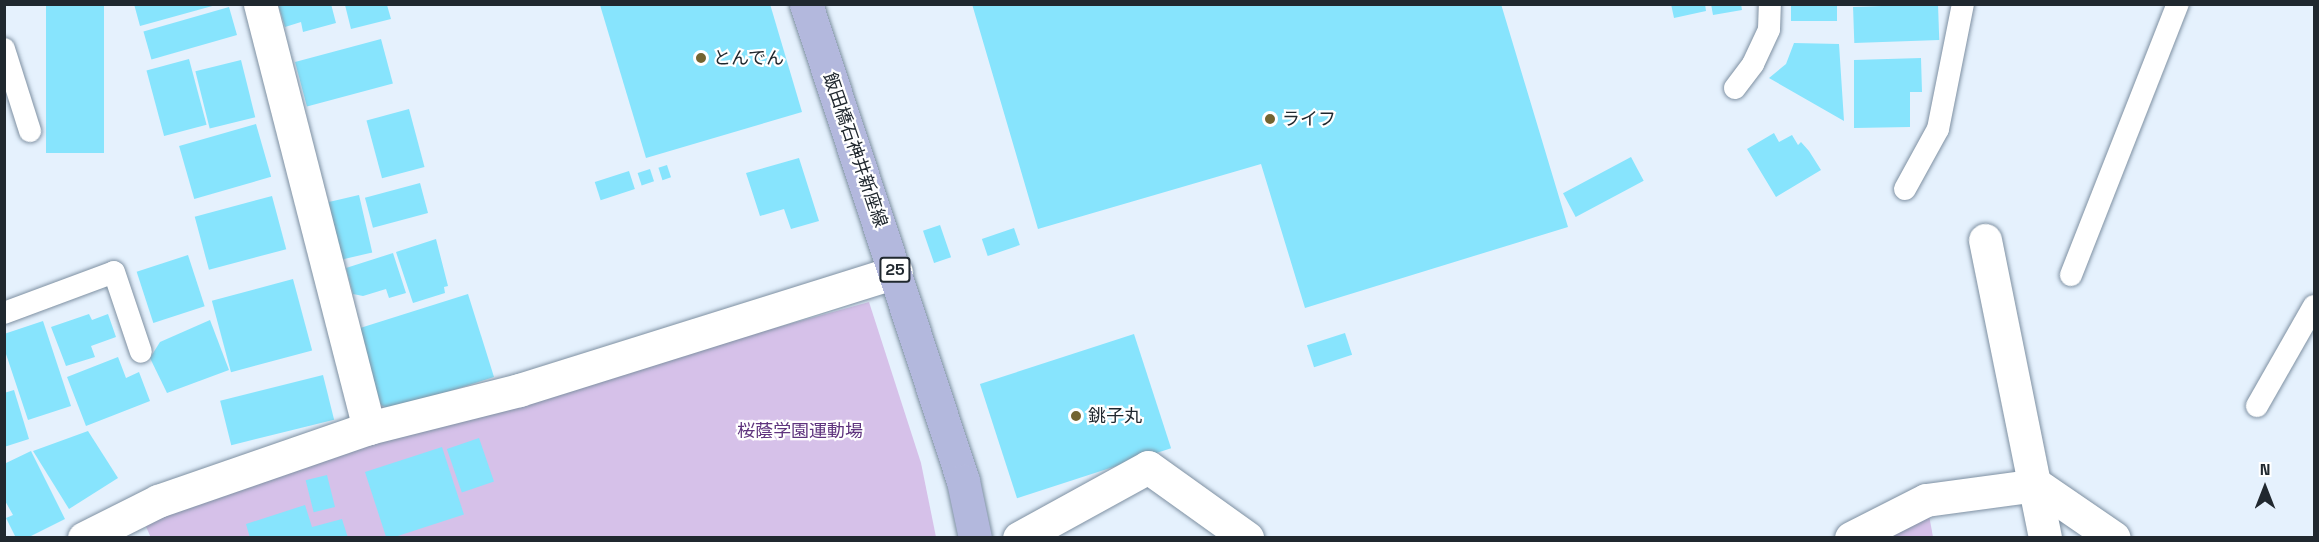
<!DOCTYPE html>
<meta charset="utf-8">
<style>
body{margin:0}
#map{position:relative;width:2319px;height:542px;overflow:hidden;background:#e5f1fd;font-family:"Space Grotesk","Noto Sans JP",sans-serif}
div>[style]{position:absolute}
.green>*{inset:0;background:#d6c1e9}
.building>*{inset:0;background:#87e4fd;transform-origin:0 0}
.roads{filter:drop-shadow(0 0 2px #7e90a2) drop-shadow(0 0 2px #7e90a2)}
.lane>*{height:22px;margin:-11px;padding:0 11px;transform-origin:11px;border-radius:11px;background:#fff}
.street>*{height:33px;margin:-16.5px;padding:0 16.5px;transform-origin:16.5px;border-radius:16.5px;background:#fff}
.primary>*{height:33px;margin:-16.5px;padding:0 16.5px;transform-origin:16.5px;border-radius:16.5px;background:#b3b8dd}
.dots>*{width:16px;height:16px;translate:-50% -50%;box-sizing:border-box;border:3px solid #fff;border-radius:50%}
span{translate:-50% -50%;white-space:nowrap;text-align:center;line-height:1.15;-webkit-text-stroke:4.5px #fff;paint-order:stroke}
.shield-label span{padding:2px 4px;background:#fff;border:2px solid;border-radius:4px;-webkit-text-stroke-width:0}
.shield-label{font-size:16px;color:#20282f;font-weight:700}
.poi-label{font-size:18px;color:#20282f}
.left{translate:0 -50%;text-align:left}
.street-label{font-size:18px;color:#20282f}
.park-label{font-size:18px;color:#5f347e}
.frame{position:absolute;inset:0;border:6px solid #20282f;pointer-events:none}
.north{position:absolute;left:2235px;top:458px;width:60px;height:60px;-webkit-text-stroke:4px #fff;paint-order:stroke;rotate:0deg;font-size:16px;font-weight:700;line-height:24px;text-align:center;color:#20282f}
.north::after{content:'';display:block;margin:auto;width:21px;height:27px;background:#20282f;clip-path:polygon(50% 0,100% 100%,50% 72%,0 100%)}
</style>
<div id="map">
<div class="green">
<div style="clip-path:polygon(869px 302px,921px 463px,936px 537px,151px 538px,144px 522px,376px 438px)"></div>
<div style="clip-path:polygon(1929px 515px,1933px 537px,1884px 538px)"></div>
</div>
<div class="building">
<div style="left:46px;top:4px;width:58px;height:149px"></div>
<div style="clip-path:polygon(134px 4px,216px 4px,216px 5px,140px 26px)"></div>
<div style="clip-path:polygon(278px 4px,331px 4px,336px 23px,303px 32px,301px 22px,285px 27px)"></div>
<div style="clip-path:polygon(770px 4px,802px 112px,646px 158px,600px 5px)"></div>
<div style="clip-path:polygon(972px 4px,1501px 4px,1568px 227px,1305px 308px,1261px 164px,1038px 229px)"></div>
<div style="clip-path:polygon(1671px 4px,1705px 4px,1706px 11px,1674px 18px)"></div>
<div style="clip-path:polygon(1711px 4px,1741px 4px,1742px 10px,1713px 15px)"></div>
<div style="left:1791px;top:4px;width:46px;height:17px"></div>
<div style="left:1938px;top:4px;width:36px;height:85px;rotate:88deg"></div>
<div style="clip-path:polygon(345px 5px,387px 5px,391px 19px,351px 29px)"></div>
<div style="left:229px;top:7px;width:29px;height:89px;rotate:74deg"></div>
<div style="left:381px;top:39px;width:46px;height:89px;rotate:75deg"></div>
<div style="clip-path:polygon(1794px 43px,1839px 44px,1844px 121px,1769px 78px,1786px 64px)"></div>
<div style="clip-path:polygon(1921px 58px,1922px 92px,1910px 92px,1910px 127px,1854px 128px,1854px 60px)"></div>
<div style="left:189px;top:59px;width:68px;height:44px;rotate:75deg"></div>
<div style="left:241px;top:60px;width:59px;height:47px;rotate:76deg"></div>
<div style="left:409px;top:109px;width:60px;height:44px;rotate:75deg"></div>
<div style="left:256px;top:124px;width:55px;height:80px;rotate:74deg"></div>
<div style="clip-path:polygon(1774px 133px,1779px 142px,1792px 135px,1798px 145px,1801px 142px,1809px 151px,1821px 170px,1776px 197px,1747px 149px)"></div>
<div style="left:1631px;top:157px;width:27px;height:77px;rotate:62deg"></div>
<div style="clip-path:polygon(799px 158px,819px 221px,791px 229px,784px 209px,760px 216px,746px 173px)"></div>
<div style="left:667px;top:165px;width:13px;height:9px;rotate:72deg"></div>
<div style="left:650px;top:169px;width:13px;height:13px;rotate:72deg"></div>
<div style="left:629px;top:171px;width:19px;height:36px;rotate:72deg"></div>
<div style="left:420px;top:183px;width:31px;height:57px;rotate:75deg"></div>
<div style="left:359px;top:195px;width:59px;height:31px;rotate:77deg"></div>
<div style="left:272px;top:196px;width:55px;height:80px;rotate:75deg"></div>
<div style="left:940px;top:225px;width:34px;height:18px;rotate:71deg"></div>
<div style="left:1014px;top:228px;width:18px;height:34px;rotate:71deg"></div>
<div style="clip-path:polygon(436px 239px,448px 286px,444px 287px,445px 293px,413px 303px,396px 252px)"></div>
<div style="clip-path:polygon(393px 253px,406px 293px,389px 298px,386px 289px,363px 296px,353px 294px,346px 268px)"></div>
<div style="left:188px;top:255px;width:54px;height:54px;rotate:72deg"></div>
<div style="left:293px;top:279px;width:74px;height:84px;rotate:75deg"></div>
<div style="clip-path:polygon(468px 294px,494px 377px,391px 410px,381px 405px,357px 329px)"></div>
<div style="clip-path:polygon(89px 314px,92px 320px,108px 314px,116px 337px,91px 346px,95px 357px,66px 366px,51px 327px)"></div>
<div style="clip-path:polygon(210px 320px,229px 370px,167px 393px,150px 358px,160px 342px)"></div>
<div style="clip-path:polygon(43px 321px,71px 406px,28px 420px,4px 348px,4px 334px)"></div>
<div style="left:1345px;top:333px;width:23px;height:40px;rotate:72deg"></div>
<div style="left:1134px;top:334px;width:120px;height:162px;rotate:72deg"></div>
<div style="clip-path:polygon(118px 357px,126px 378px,139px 372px,150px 401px,86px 426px,67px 377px)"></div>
<div style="left:323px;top:375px;width:46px;height:106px;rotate:76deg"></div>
<div style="clip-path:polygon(14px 390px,29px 439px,4px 447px,4px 393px)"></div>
<div style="clip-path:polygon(88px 431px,118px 478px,69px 509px,33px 451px)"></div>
<div style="left:479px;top:438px;width:46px;height:34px;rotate:71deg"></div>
<div style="left:442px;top:447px;width:71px;height:81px;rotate:72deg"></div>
<div style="clip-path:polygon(31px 451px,65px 519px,27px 538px,16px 538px,6px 518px,13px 515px,4px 499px,4px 464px)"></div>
<div style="left:327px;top:475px;width:33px;height:22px;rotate:76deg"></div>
<div style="clip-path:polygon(305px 505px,312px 527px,342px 519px,348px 538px,250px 538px,246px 524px)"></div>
</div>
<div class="roads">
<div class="lane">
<div style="left:4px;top:49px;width:86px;rotate:72.4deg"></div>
<div style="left:1735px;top:88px;width:30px;rotate:-53deg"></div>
<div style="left:1753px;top:64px;width:38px;rotate:-65deg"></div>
<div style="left:1769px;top:29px;width:25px;rotate:-88deg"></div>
<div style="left:1905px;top:189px;width:68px;rotate:-61.2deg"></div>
<div style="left:1938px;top:129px;width:127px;rotate:-78.7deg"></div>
<div style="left:2071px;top:275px;width:291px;rotate:-68.5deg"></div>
<div style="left:4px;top:313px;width:117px;rotate:-20.4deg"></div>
<div style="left:114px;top:272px;width:84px;rotate:71.4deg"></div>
<div style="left:2257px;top:406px;width:115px;rotate:-60.3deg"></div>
</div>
<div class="street">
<div style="left:260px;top:4px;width:438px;rotate:75.6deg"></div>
<div style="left:369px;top:428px;width:155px;rotate:-14.2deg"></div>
<div style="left:519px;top:390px;width:395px;rotate:-17.4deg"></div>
<div style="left:1985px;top:240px;width:304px;rotate:78.6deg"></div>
<div style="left:84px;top:538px;width:83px;rotate:-26.6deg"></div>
<div style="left:158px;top:501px;width:223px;rotate:-19.1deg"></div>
<div style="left:1019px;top:538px;width:147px;rotate:-28.8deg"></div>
<div style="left:1148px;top:467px;width:122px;rotate:35.6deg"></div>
<div style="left:1851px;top:538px;width:84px;rotate:-26.9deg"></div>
<div style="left:1926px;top:500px;width:112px;rotate:-7.7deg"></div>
<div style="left:2037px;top:485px;width:93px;rotate:34.5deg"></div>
</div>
<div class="primary">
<div style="left:806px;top:4px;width:502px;rotate:71.78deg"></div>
<div style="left:963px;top:481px;width:58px;rotate:78.1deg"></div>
</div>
</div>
<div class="dots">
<div style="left:701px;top:58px;background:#726431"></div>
<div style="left:1270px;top:119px;background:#726431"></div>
<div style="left:1076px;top:416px;background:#726431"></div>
</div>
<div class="shield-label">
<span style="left:895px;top:270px">25</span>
</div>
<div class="poi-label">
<span class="left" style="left:713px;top:58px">とんでん</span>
<span class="left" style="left:1282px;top:119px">ライフ</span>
<span class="left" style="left:1088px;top:416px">銚子丸</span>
</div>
<div class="street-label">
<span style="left:855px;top:150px;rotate:71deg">飯田橋石神井新座線</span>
</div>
<div class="park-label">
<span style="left:800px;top:431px">桜蔭学園運動場</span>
</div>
<div class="frame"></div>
<div class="north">N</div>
</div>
